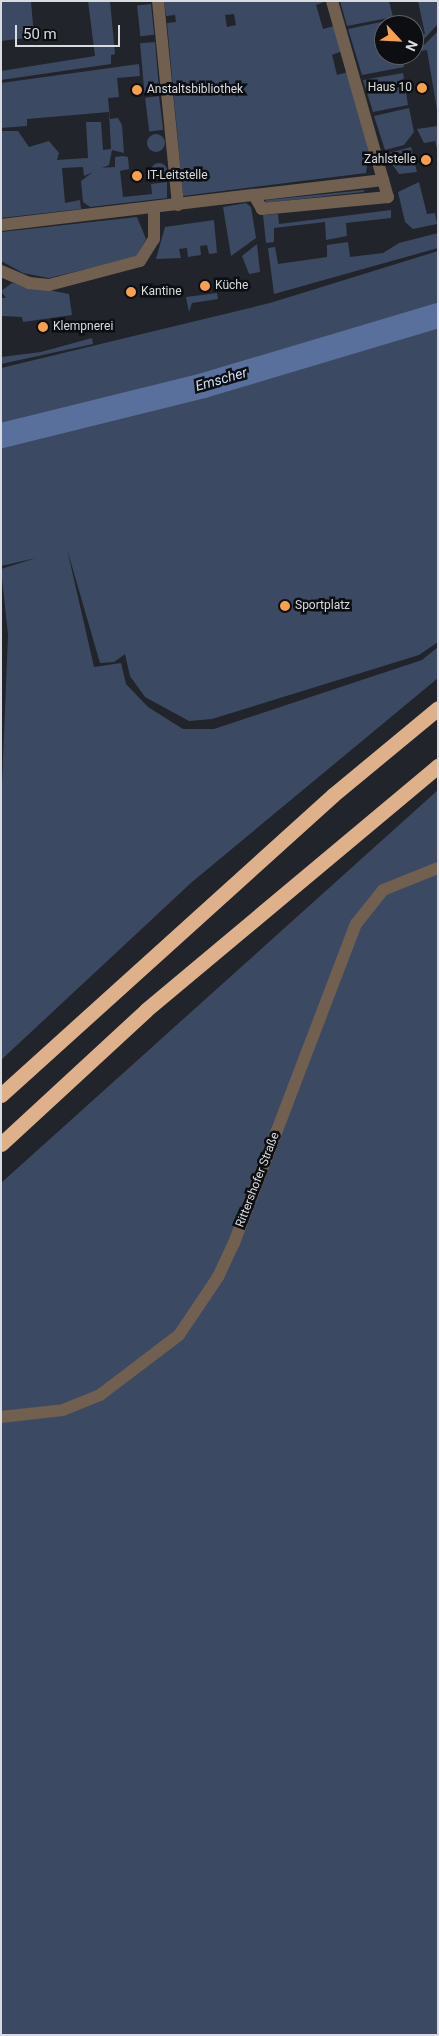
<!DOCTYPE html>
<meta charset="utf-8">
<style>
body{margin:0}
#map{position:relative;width:439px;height:2036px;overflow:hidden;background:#21252b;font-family:Roboto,sans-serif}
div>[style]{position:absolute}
.green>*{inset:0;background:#3c4962;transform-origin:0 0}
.round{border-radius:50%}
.river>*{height:25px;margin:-12.5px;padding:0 12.5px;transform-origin:12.5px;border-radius:12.5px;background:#59709c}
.minor>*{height:12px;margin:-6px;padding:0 6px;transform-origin:6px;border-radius:6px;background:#715f50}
.motorway>*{height:15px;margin:-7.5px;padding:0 7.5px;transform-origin:7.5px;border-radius:7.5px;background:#deb18a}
.dots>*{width:14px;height:14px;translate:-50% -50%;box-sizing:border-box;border:2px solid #0c0e11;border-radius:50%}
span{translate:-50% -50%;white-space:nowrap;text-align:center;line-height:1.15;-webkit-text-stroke:5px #0c0e11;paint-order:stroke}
.poi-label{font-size:12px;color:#d8dbdf}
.right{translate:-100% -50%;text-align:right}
.left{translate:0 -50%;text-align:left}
.street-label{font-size:12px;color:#d8dbdf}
.water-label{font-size:14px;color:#cfdefa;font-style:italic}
.frame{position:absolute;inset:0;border:2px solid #d8dbdf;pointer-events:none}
.north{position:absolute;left:374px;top:15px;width:50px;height:50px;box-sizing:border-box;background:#0c0e11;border:1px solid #5e6063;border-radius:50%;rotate:115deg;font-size:14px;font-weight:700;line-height:20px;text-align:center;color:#d8dbdf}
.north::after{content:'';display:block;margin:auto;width:18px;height:22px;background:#f8a04b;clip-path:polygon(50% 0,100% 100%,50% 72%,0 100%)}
.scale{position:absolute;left:15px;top:25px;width:105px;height:22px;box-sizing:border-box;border:2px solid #d8dbdf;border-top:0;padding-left:6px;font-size:15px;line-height:18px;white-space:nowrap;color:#d8dbdf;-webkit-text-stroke:4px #0c0e11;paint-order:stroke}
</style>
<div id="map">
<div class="green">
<div style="clip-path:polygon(1px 1px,31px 1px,34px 37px,1px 41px)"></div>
<div style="clip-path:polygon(88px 1px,110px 1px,115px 54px,111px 55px,111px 64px,1px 80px,1px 71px,95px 56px)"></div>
<div style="clip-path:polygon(evenodd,164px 1px,327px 1px,316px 5px,323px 29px,334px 26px,342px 51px,332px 55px,337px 75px,348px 72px,369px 152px,366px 173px,183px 196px,167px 23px,176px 22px,175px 15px,166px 16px,164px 1px,234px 14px,236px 25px,227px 27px,225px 15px,234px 14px)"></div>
<div style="clip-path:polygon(340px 1px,389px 1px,393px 17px,347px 26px)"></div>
<div style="clip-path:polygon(418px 1px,438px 1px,438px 24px,423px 40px,414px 42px,414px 37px,425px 34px)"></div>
<div style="left:151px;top:4px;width:31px;height:14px;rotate:84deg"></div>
<div style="clip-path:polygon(395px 19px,396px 25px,384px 25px,384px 55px,402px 55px,404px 67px,362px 75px,348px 29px)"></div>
<div style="clip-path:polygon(438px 31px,438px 116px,427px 50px,414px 52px,414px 47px,424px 45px)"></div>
<div style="left:155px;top:42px;width:50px;height:15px;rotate:85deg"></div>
<div style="clip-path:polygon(139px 64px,140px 76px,117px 78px,119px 97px,108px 98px,110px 119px,118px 118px,122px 125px,124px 153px,112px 150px,109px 165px,84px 176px,83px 167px,62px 168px,65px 203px,80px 200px,81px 209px,1px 218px,1px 131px,18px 131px,29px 147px,49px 141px,59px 153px,57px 160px,88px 158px,86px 122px,101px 122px,103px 150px,111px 149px,109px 112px,27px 119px,27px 126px,1px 128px,1px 83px)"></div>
<div style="clip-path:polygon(403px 73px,408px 105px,373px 112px,363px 80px)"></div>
<div style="left:159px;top:96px;width:34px;height:14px;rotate:83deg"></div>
<div style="clip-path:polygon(409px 108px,414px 132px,404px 145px,385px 150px,374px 116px)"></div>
<div style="clip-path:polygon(438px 126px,438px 153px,435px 141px,424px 143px,417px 129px)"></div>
<div class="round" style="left:147px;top:134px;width:18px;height:18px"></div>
<div style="clip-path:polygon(411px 147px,417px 172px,399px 174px,385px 154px)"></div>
<div style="clip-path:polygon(122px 156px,128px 157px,129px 169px,120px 171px,123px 197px,152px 194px,151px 184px,167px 182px,167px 198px,90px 207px,83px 202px,81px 181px,98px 168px,115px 167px,115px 157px)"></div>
<div class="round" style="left:151px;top:163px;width:16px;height:16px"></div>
<div style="clip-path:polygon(419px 182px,427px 214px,435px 213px,437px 224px,413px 229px,405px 222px,398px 192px)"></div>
<div style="clip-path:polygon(365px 190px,363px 192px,264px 203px,266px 200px)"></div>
<div style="clip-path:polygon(246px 203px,251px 207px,256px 238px,231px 256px,223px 207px)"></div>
<div style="clip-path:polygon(391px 210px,391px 218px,346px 223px,347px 236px,326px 240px,325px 222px,274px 228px,274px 242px,266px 243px,263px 215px,278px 214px,279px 224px)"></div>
<div style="clip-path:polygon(137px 217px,146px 239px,136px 257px,49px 278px,23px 273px,1px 261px,1px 232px)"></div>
<div style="clip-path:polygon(214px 220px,217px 253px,209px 254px,207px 245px,200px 246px,201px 255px,188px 257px,187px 248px,179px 249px,181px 258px,156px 259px,165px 227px)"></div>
<div style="clip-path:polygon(438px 233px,438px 248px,274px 294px,268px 248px,275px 247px,278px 264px,327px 257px,327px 245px,348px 242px,350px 257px,383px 253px,399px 243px)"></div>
<div style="clip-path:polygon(257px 244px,260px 272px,249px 274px,242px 256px)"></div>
<div style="clip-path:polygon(438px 251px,438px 642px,419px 655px,212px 719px,189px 721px,145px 697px,130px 676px,125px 654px,114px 662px,100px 663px,67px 549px,94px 667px,121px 663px,126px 684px,148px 707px,183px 729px,214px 729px,422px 660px,438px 647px,438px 678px,192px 882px,1px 1060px,1px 809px,8px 635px,1px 569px,36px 558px,1px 566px,1px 368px,270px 303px)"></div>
<div style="clip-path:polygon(12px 283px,69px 294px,72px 315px,23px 322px,22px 317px,2px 316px,2px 349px,1px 342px,1px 298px,6px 298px,1px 291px)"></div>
<div style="clip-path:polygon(217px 293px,218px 299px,192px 303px,189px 312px,186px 297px)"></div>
<div style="clip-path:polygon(92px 338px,93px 344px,1px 364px,1px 357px,41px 352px)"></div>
<div style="clip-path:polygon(438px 790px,438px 2035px,1px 2035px,1px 1183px)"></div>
</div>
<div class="river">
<div style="left:1px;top:435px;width:208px;rotate:-13.9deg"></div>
<div style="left:203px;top:385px;width:245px;rotate:-16.6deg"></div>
</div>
<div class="minor">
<div style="left:158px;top:1px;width:205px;rotate:84.4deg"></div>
<div style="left:332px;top:1px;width:204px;rotate:74.1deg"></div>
<div style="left:388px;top:197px;width:127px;rotate:174.6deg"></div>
<div style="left:262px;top:209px;width:16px;rotate:-120deg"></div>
<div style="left:254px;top:195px;width:130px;rotate:-6.6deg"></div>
<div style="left:1px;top:225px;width:255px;rotate:-6.8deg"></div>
<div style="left:1px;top:271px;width:30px;rotate:23deg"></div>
<div style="left:29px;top:283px;width:20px;rotate:6deg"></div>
<div style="left:49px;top:285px;width:94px;rotate:-14.8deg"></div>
<div style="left:140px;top:261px;width:26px;rotate:-58deg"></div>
<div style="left:154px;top:239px;width:31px;rotate:-90deg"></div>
<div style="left:1px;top:1417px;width:62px;rotate:-6.4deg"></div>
<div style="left:63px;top:1410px;width:40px;rotate:-22deg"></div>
<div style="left:100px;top:1395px;width:99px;rotate:-37.2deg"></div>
<div style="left:179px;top:1335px;width:70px;rotate:-56.1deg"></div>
<div style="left:218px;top:1277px;width:38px;rotate:-65deg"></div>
<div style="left:234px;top:1243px;width:342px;rotate:-69.1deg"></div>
<div style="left:356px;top:924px;width:43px;rotate:-51.5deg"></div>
<div style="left:383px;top:890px;width:59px;rotate:-21.8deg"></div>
</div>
<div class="motorway">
<div style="left:1px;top:1095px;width:447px;rotate:-42.1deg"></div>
<div style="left:333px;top:795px;width:136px;rotate:-39.6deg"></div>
<div style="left:1px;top:1144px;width:197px;rotate:-42.7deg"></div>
<div style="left:146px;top:1010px;width:381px;rotate:-39.9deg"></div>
</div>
<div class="dots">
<div style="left:422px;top:88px;background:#f8a04b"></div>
<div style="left:137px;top:90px;background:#f8a04b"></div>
<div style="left:426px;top:160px;background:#f8a04b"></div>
<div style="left:137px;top:176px;background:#f8a04b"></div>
<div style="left:205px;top:286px;background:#f8a04b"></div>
<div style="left:131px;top:292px;background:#f8a04b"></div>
<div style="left:43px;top:327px;background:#f8a04b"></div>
<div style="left:285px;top:606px;background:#f8a04b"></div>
</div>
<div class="poi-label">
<span class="right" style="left:412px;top:88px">Haus 10</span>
<span class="left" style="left:147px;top:90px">Anstaltsbibliothek</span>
<span class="right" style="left:416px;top:160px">Zahlstelle</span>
<span class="left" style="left:147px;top:176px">IT-Leitstelle</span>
<span class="left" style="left:215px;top:286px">Küche</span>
<span class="left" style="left:141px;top:292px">Kantine</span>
<span class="left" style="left:53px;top:327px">Klempnerei</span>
<span class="left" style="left:295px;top:606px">Sportplatz</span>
</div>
<div class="street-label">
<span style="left:258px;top:1180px;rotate:-69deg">Rittershofer Straße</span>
</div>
<div class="water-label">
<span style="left:221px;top:379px;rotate:-16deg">Emscher</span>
</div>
<div class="frame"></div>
<div class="north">N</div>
<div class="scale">50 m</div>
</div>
